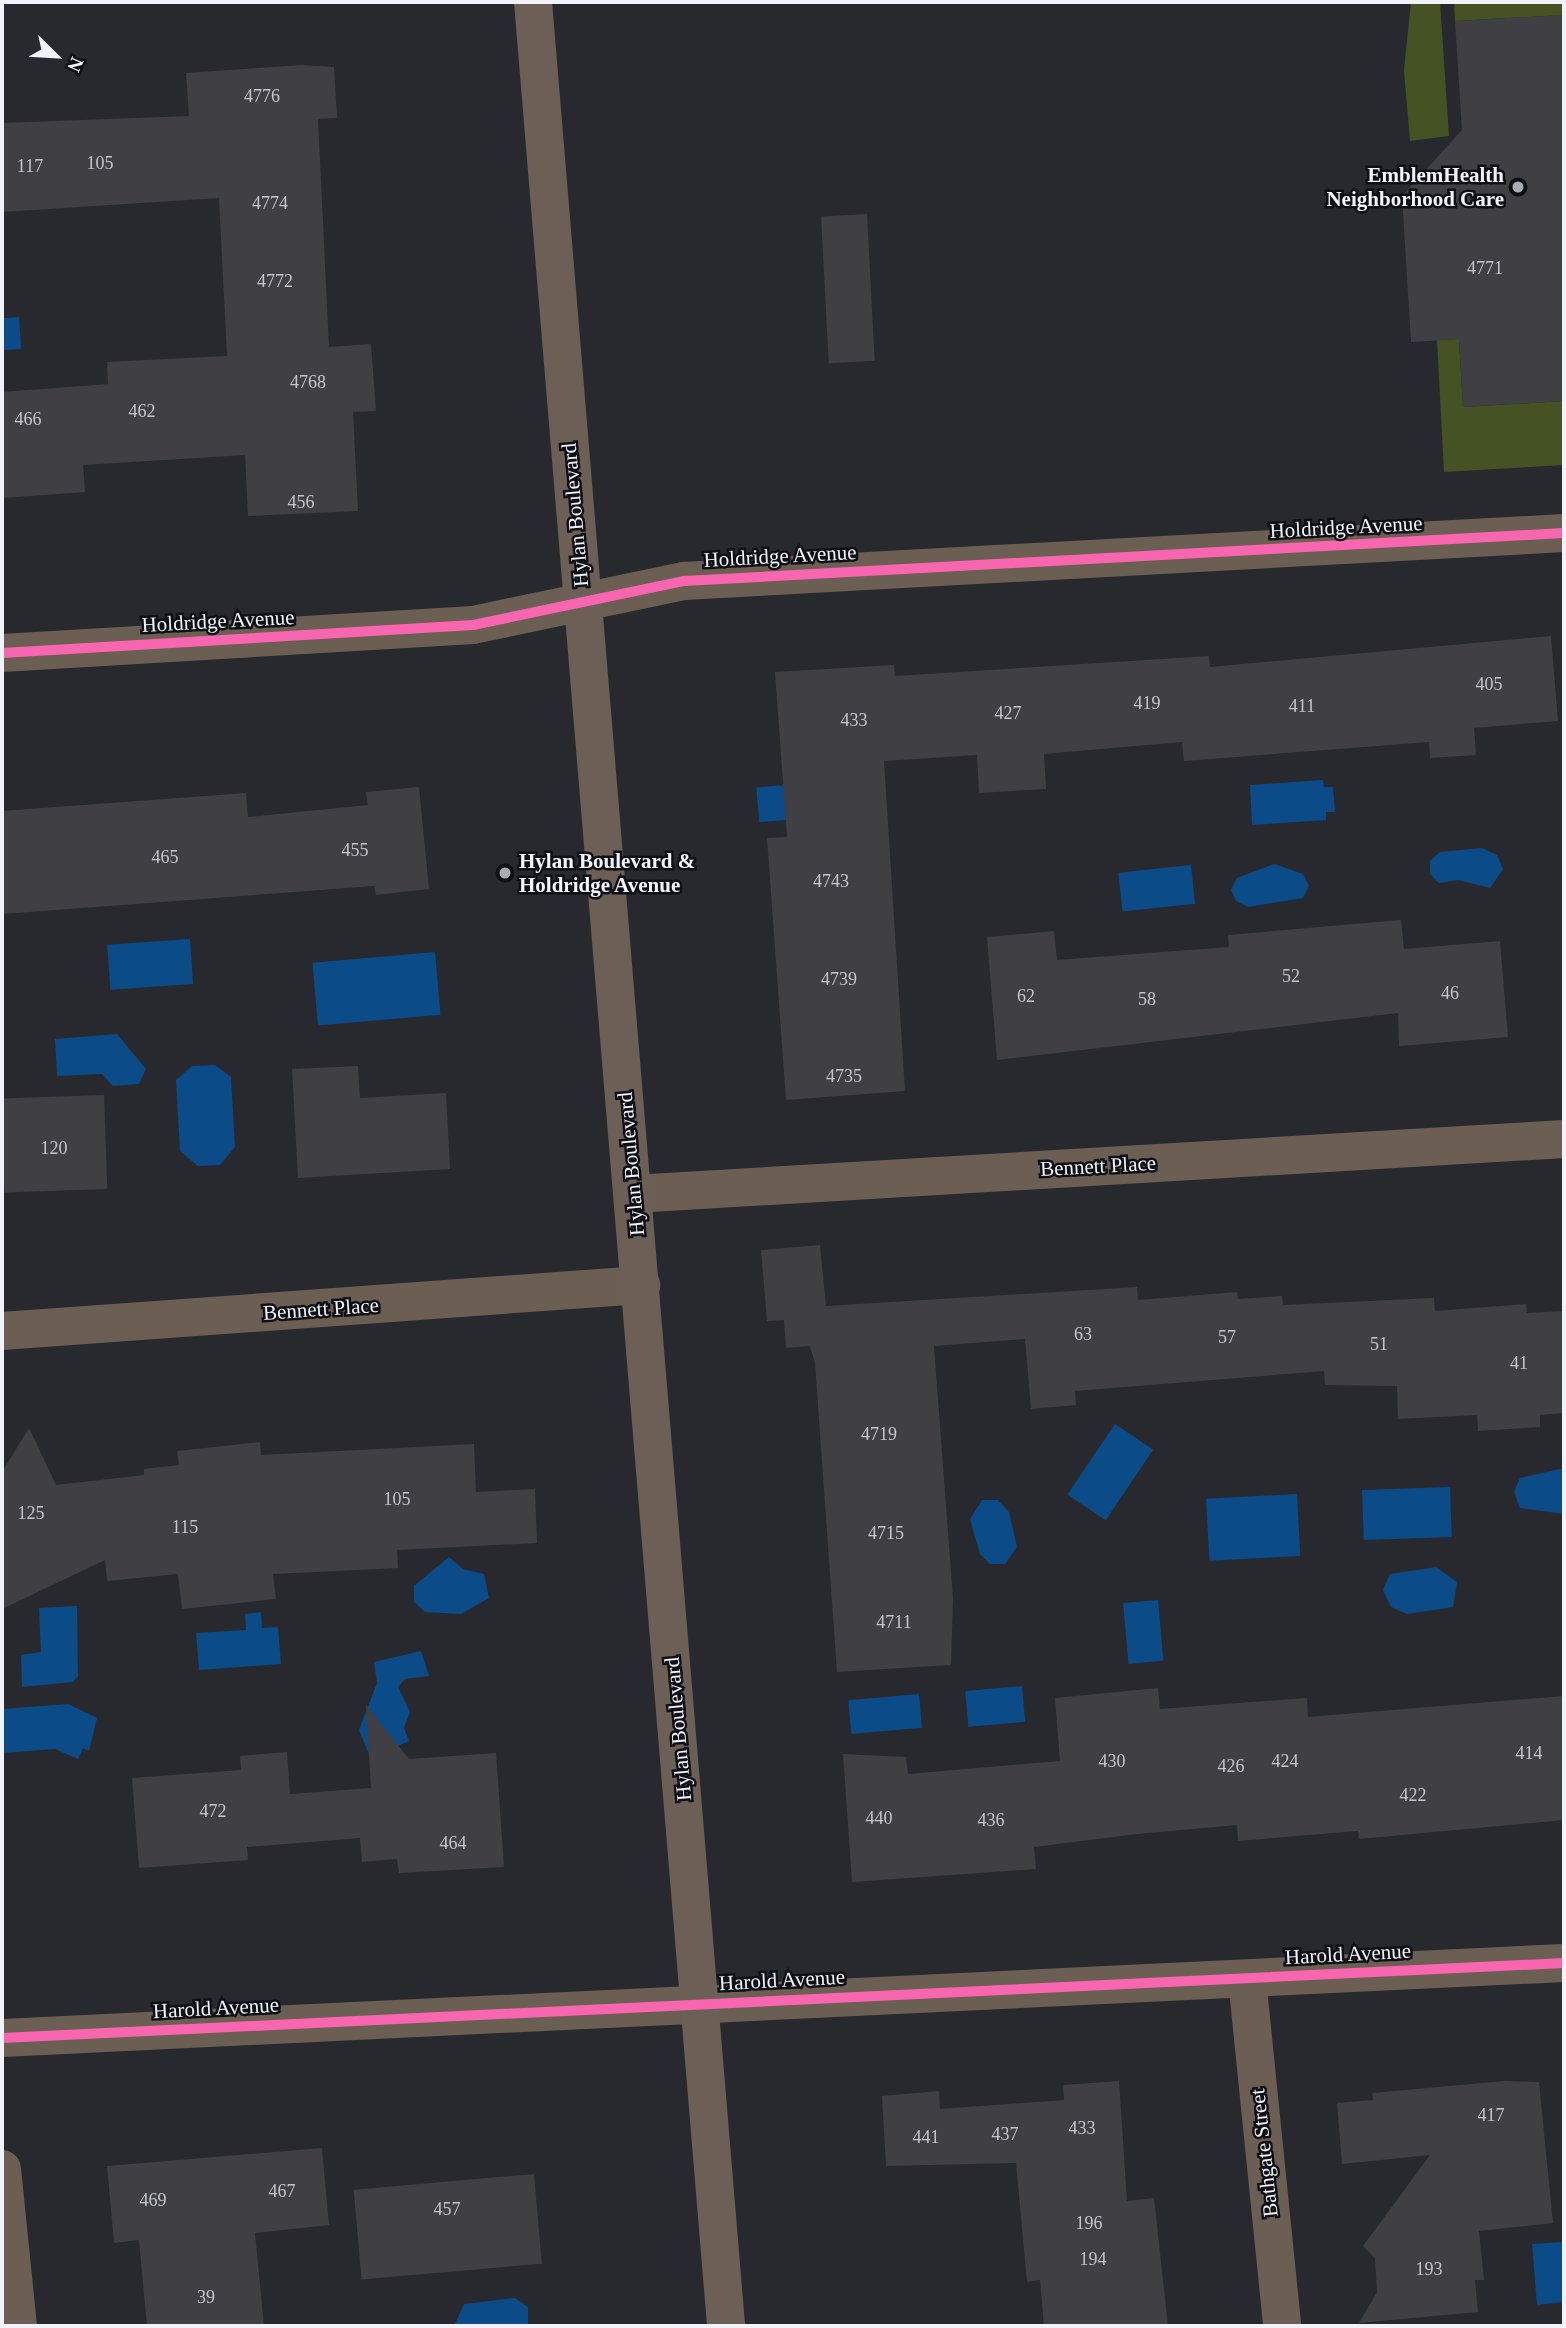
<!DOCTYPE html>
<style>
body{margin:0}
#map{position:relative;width:1566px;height:2328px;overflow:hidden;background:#28292f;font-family:"Times New Roman",serif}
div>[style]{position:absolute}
.green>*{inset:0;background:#455223}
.water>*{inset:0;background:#0b4b87;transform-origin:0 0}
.building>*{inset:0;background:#3f3f44;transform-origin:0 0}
.minor>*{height:38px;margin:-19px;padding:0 19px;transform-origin:19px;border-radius:19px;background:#6b5e53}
.primary>*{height:38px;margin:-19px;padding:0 19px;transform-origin:19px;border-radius:19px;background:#6c5f56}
.cycleway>*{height:10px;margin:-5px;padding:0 5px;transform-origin:5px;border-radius:5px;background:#f766af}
.dots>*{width:19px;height:19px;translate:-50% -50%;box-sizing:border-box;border:4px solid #0f1015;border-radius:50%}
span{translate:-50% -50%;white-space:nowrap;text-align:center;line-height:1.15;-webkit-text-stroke:5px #0f1015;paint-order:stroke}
.number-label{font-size:18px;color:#c5c6cc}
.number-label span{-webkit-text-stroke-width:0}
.poi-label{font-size:21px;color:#f2f3fa;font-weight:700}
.right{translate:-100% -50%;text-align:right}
.left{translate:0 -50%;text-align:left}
.street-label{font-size:21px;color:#f2f3fa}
.frame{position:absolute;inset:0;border:4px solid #f2f3fa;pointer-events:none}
.north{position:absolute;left:21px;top:21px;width:70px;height:70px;-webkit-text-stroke:5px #0f1015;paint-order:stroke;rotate:114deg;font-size:19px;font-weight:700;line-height:28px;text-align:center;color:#f2f3fa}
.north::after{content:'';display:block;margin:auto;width:24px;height:32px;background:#f2f3fa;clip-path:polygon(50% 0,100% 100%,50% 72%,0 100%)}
</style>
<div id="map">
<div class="green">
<div style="clip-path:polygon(1411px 2px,1440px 2px,1449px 136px,1410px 141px,1404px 70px)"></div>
<div style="clip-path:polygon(1454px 2px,1564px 2px,1564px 15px,1455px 21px)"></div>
<div style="clip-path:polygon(1459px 339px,1463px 407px,1564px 401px,1564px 465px,1444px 472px,1437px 340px)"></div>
</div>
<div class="water">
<div style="left:19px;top:317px;width:32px;height:17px;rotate:86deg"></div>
<div style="clip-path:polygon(1323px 780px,1324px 787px,1333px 787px,1335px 812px,1326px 812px,1326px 820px,1252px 825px,1250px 785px)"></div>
<div style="left:818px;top:782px;width:35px;height:62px;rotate:85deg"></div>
<div style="clip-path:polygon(1482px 848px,1497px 855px,1503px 869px,1490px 888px,1458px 880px,1439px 883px,1430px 874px,1430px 861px,1440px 852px)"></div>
<div style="clip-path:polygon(1274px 864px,1303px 874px,1309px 886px,1303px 898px,1248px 907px,1236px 901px,1231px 890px,1237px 878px)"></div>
<div style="left:1191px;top:865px;width:39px;height:73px;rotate:84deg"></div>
<div style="left:190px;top:939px;width:45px;height:83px;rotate:86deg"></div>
<div style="left:435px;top:952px;width:63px;height:123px;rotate:85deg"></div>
<div style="clip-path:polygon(117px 1034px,146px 1069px,139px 1084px,113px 1086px,102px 1074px,57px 1076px,55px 1039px)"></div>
<div style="clip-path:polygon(215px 1065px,231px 1077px,235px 1147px,220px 1165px,198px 1166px,180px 1151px,176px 1080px,192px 1066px)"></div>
<div style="left:1115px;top:1424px;width:46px;height:85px;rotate:34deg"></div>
<div style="clip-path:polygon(1564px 1468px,1564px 1514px,1520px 1508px,1514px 1492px,1520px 1478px)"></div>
<div style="left:1450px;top:1487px;width:50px;height:88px;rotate:88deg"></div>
<div style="left:1297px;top:1494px;width:62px;height:91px;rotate:87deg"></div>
<div style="clip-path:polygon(982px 1500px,998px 1500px,1009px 1512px,1017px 1547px,1005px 1564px,990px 1564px,980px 1554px,970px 1519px)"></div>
<div style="clip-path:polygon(449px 1557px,463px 1569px,484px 1574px,489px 1598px,461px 1614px,425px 1612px,414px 1602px,414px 1586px)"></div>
<div style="clip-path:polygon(1436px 1567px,1457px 1582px,1453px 1607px,1407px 1614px,1391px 1607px,1383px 1590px,1390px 1574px)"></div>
<div style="left:1158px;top:1600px;width:61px;height:35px;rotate:85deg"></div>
<div style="clip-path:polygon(77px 1606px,78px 1676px,73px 1682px,22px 1687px,21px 1655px,41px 1652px,39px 1608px)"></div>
<div style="clip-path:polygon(261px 1612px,262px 1628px,278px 1627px,281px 1664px,199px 1670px,196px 1633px,246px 1630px,245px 1614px)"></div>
<div style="clip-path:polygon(421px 1651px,429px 1676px,405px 1679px,398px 1687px,410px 1712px,404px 1728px,409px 1741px,380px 1754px,368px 1752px,359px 1730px,377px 1683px,374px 1662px)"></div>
<div style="left:1022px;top:1686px;width:36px;height:57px;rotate:85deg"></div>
<div style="left:919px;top:1694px;width:34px;height:71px;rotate:85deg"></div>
<div style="clip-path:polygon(68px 1704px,97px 1718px,89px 1751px,83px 1748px,78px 1759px,55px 1749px,2px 1753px,2px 1709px)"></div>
<div style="clip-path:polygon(1564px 2242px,1564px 2302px,1537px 2305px,1532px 2244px)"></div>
<div style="clip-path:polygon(515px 2298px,528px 2307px,528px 2326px,455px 2324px,464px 2304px)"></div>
</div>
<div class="building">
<div style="clip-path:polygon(1564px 15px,1564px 401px,1463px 407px,1459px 339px,1411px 342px,1402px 196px,1462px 130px,1455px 21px)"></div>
<div style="clip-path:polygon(302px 65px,334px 67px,337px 118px,318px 119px,329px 347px,371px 344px,376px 411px,353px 412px,358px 511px,248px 516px,245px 455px,83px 465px,85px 492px,2px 498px,2px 392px,108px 384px,107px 362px,227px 356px,219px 198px,2px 212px,2px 123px,189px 116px,186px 73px)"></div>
<div style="left:867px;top:214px;width:147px;height:46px;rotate:87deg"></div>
<div style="clip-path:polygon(1551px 636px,1558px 721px,1474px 728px,1476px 755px,1430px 758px,1429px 742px,1184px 761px,1182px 742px,1044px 754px,1046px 789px,979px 793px,977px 755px,884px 761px,905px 1091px,786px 1100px,767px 838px,787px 837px,775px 672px,894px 665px,895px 676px,1209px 656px,1210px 667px)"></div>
<div style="clip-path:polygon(419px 787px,429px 889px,376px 895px,374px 886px,2px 914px,2px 811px,246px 793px,248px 817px,368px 805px,366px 792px)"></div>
<div style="clip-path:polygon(1401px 920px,1404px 949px,1500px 941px,1508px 1037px,1399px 1046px,1398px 1013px,997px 1060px,987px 937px,1054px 931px,1057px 960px,1229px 947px,1228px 935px)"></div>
<div style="clip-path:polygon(358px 1066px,360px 1098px,446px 1093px,450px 1169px,298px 1178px,292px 1069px)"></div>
<div style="left:104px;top:1095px;width:94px;height:103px;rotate:88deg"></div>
<div style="clip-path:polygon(820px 1245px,826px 1306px,1137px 1287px,1138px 1300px,1237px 1292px,1238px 1299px,1282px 1296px,1283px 1305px,1434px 1298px,1435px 1311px,1526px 1304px,1527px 1313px,1564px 1311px,1564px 1413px,1540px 1415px,1540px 1427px,1478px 1431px,1477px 1415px,1398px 1419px,1397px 1386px,1325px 1385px,1324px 1371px,1075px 1391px,1076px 1405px,1031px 1409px,1025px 1339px,934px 1346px,953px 1599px,951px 1665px,837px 1672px,815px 1363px,810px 1346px,786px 1348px,784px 1320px,767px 1321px,761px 1250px)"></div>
<div style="clip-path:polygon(29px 1428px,56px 1485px,144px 1475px,144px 1469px,179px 1465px,177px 1451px,260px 1442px,261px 1455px,474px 1444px,476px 1492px,535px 1489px,537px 1543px,397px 1550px,398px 1568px,273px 1574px,276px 1599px,182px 1609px,178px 1574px,107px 1581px,105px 1560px,2px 1609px,2px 1472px)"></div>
<div style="clip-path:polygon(1158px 1688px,1160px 1709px,1307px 1698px,1308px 1717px,1564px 1696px,1564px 1820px,1359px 1839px,1358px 1831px,1238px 1841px,1237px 1825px,1137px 1834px,1034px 1847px,1036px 1869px,852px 1882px,843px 1754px,906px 1757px,908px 1774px,1060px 1761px,1055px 1698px)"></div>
<div style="clip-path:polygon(366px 1705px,409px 1759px,496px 1753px,504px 1867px,399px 1873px,397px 1859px,362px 1862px,360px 1838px,247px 1847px,248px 1860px,139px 1868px,132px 1778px,241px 1770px,240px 1756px,287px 1752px,290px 1794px,371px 1788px)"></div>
<div style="clip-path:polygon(1119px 2081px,1127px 2201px,1154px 2198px,1168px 2326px,1044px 2326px,1040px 2280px,1027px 2282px,1016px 2163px,886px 2166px,882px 2096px,939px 2091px,940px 2109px,1064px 2100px,1063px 2085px)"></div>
<div style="clip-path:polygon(1504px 2081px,1539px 2082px,1553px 2223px,1479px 2231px,1484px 2280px,1475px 2280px,1478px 2312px,1359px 2323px,1377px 2292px,1375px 2258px,1363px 2246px,1430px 2155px,1342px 2164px,1337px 2103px,1373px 2100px,1372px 2093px)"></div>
<div style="clip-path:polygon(322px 2148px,329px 2225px,255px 2233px,264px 2326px,147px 2326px,139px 2240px,114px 2243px,107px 2166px)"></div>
<div style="left:534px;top:2174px;width:90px;height:181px;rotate:85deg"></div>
</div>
<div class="minor">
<div style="left:2px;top:653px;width:472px;rotate:-3.4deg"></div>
<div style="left:473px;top:625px;width:216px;rotate:-11.8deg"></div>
<div style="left:684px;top:581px;width:881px;rotate:-3.12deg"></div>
<div style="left:633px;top:1194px;width:933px;rotate:-3.38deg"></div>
<div style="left:2px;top:1331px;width:641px;rotate:-4.12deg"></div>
<div style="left:1247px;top:1979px;width:349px;rotate:84.2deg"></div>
<div style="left:2px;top:2038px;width:1564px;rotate:-2.75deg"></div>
<div style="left:2px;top:2169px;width:158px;rotate:84.2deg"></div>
</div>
<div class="primary">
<div style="left:533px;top:2px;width:2332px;rotate:85.25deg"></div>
</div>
<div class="cycleway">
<div style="left:2px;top:653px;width:472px;rotate:-3.4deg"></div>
<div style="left:473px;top:625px;width:216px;rotate:-11.8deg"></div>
<div style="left:684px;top:581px;width:881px;rotate:-3.12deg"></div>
<div style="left:2px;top:2038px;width:1564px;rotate:-2.75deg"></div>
</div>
<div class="dots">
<div style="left:1518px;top:187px;background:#abacb3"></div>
<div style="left:505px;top:873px;background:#abacb3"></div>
</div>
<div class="number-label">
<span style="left:262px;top:96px">4776</span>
<span style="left:100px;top:163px">105</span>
<span style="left:30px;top:166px">117</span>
<span style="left:270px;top:203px">4774</span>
<span style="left:1485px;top:268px">4771</span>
<span style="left:275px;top:281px">4772</span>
<span style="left:308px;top:382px">4768</span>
<span style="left:142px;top:411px">462</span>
<span style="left:28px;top:419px">466</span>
<span style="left:301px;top:502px">456</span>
<span style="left:1489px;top:684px">405</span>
<span style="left:1147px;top:703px">419</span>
<span style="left:1302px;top:706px">411</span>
<span style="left:1008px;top:713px">427</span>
<span style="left:854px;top:720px">433</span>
<span style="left:355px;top:850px">455</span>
<span style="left:165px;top:857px">465</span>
<span style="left:831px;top:881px">4743</span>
<span style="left:1291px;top:976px">52</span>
<span style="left:839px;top:979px">4739</span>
<span style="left:1450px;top:993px">46</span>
<span style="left:1026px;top:996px">62</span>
<span style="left:1147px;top:999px">58</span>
<span style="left:844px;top:1076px">4735</span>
<span style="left:54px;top:1148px">120</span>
<span style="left:1083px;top:1334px">63</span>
<span style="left:1227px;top:1337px">57</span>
<span style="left:1379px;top:1344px">51</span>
<span style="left:1519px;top:1363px">41</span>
<span style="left:879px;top:1434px">4719</span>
<span style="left:397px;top:1499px">105</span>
<span style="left:31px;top:1513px">125</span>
<span style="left:185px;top:1527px">115</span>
<span style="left:886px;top:1533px">4715</span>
<span style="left:894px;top:1622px">4711</span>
<span style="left:1529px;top:1753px">414</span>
<span style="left:1112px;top:1761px">430</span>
<span style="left:1285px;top:1761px">424</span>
<span style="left:1231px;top:1766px">426</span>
<span style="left:1413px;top:1795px">422</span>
<span style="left:213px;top:1811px">472</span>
<span style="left:879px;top:1818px">440</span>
<span style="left:991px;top:1820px">436</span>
<span style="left:453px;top:1843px">464</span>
<span style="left:1491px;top:2115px">417</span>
<span style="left:1082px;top:2128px">433</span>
<span style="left:1005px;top:2134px">437</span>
<span style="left:926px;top:2137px">441</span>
<span style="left:282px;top:2191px">467</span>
<span style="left:153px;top:2200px">469</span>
<span style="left:447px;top:2209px">457</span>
<span style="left:1089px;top:2223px">196</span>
<span style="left:1093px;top:2259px">194</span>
<span style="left:1429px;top:2269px">193</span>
<span style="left:206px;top:2297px">39</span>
</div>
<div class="poi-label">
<span class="right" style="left:1504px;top:187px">EmblemHealth<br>Neighborhood Care</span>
<span class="left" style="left:519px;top:873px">Hylan Boulevard &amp;<br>Holdridge Avenue</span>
</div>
<div class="street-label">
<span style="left:575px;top:515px;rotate:-95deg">Hylan Boulevard</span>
<span style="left:1346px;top:527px;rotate:-3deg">Holdridge Avenue</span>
<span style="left:780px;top:556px;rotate:-3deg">Holdridge Avenue</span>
<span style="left:218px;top:621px;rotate:-3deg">Holdridge Avenue</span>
<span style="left:631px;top:1164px;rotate:-95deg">Hylan Boulevard</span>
<span style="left:1098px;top:1166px;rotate:-3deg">Bennett Place</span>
<span style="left:321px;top:1309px;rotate:-4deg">Bennett Place</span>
<span style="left:678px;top:1729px;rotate:-95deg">Hylan Boulevard</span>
<span style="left:1348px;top:1954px;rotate:-3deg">Harold Avenue</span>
<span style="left:782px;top:1980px;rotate:-3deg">Harold Avenue</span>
<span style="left:216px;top:2008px;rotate:-3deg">Harold Avenue</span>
<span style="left:1264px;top:2153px;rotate:-96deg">Bathgate Street</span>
</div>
<div class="frame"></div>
<div class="north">N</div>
</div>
